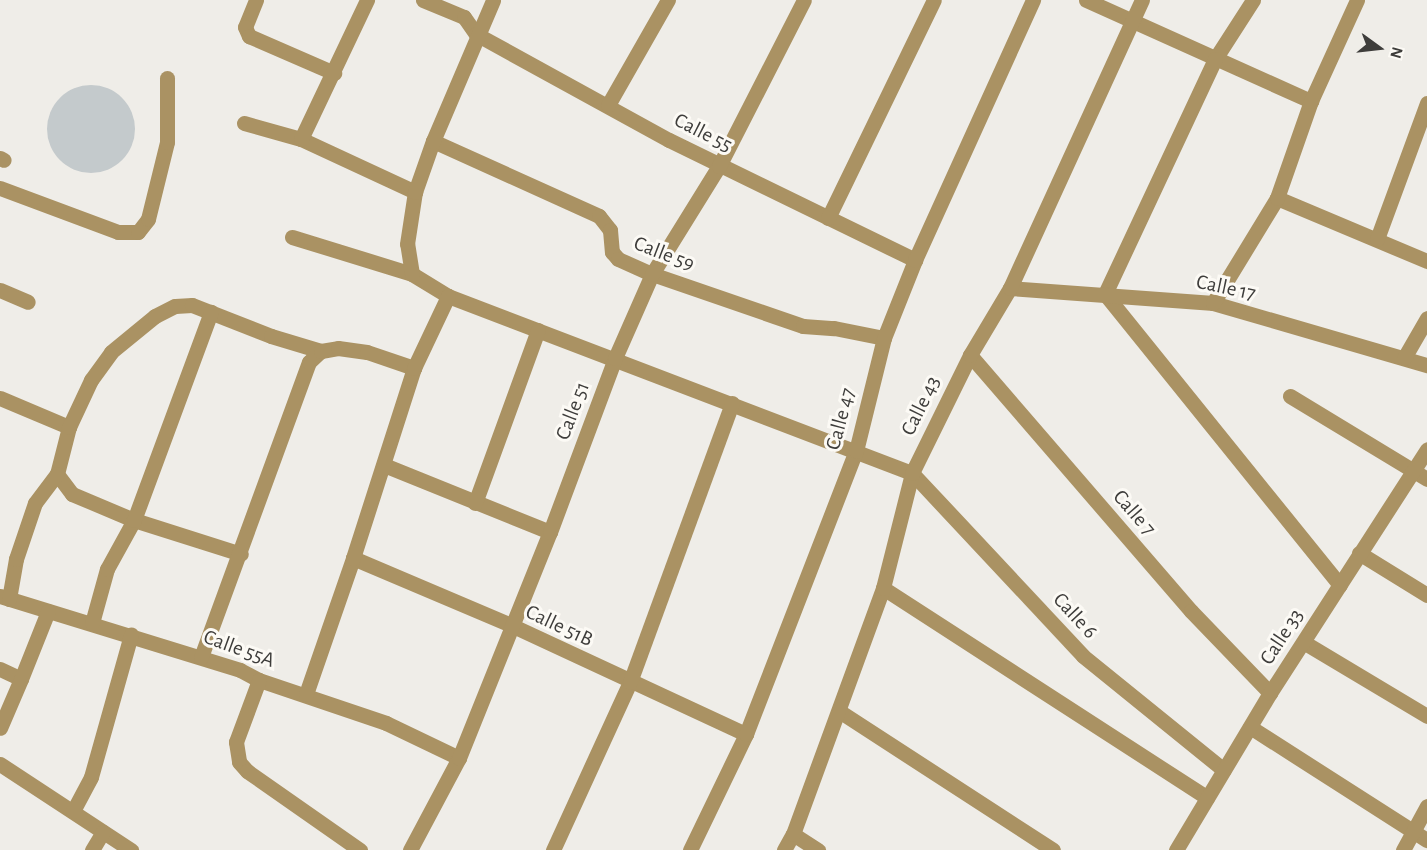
<!DOCTYPE html>
<style>
body{margin:0}
#map{position:relative;width:1427px;height:850px;overflow:hidden;background:#efede8;font-family:"Alegreya Sans",sans-serif}
div>[style]{position:absolute}
.building>*{inset:0;background:#c4cacc}
.round{border-radius:50%}
.minor>*{height:15px;margin:-7.5px;padding:0 7.5px;transform-origin:7.5px;border-radius:7.5px;background:#aa9263}
span{translate:-50% -50%;white-space:nowrap;text-align:center;line-height:1.15;-webkit-text-stroke:6px #fcfaf5;paint-order:stroke}
.street-label{font-size:21px;color:#3e3d3b}
.north{position:absolute;left:1349px;top:18px;width:60px;height:60px;-webkit-text-stroke:4px #fcfaf5;paint-order:stroke;rotate:105deg;font-size:16px;font-weight:700;line-height:24px;text-align:center;color:#3e3d3b}
.north::after{content:'';display:block;margin:auto;width:21px;height:27px;background:#3e3d3b;clip-path:polygon(50% 0,100% 100%,50% 72%,0 100%)}
</style>
<div id="map">
<div class="building">
<div class="round" style="left:47px;top:85px;width:88px;height:88px"></div>
</div>
<div class="minor">
<div style="left:256px;top:0;width:29px;rotate:112deg"></div>
<div style="left:245px;top:27px;width:10px;rotate:66deg"></div>
<div style="left:249px;top:36px;width:93px;rotate:23.5deg"></div>
<div style="left:423px;top:0;width:44px;rotate:22.5deg"></div>
<div style="left:464px;top:17px;width:21px;rotate:55deg"></div>
<div style="left:476px;top:34px;width:220px;rotate:28.8deg"></div>
<div style="left:669px;top:140px;width:274px;rotate:26deg"></div>
<div style="left:1086px;top:0;width:247px;rotate:24.2deg"></div>
<div style="left:1253px;top:0;width:70px;rotate:122.8deg"></div>
<div style="left:1215px;top:59px;width:259px;rotate:115.1deg"></div>
<div style="left:1105px;top:294px;width:374px;rotate:51.1deg"></div>
<div style="left:608px;top:105px;width:121px;rotate:-60.3deg"></div>
<div style="left:244px;top:123px;width:59px;rotate:15.7deg"></div>
<div style="left:301px;top:139px;width:126px;rotate:24.9deg"></div>
<div style="left:301px;top:139px;width:154px;rotate:-64.6deg"></div>
<div style="left:433px;top:141px;width:182px;rotate:24.3deg"></div>
<div style="left:599px;top:216px;width:18px;rotate:52deg"></div>
<div style="left:610px;top:230px;width:22px;rotate:85deg"></div>
<div style="left:612px;top:252px;width:9px;rotate:49deg"></div>
<div style="left:618px;top:259px;width:37px;rotate:24deg"></div>
<div style="left:652px;top:274px;width:160px;rotate:19deg"></div>
<div style="left:803px;top:326px;width:31px;rotate:4deg"></div>
<div style="left:834px;top:328px;width:51px;rotate:11.3deg"></div>
<div style="left:0;top:158px;width:4px;rotate:27deg"></div>
<div style="left:0;top:188px;width:126px;rotate:20.4deg"></div>
<div style="left:118px;top:232px;width:20px"></div>
<div style="left:138px;top:232px;width:16px;rotate:-52deg"></div>
<div style="left:148px;top:219px;width:79px;rotate:-76.1deg"></div>
<div style="left:167px;top:142px;width:64px;rotate:-90deg"></div>
<div style="left:1277px;top:198px;width:163px;rotate:22.8deg"></div>
<div style="left:828px;top:218px;width:242px;rotate:-64.1deg"></div>
<div style="left:292px;top:237px;width:126px;rotate:17.1deg"></div>
<div style="left:412px;top:274px;width:42px;rotate:31.4deg"></div>
<div style="left:448px;top:296px;width:497px;rotate:20.9deg"></div>
<div style="left:912px;top:473px;width:250px;rotate:46.9deg"></div>
<div style="left:1083px;top:656px;width:181px;rotate:39deg"></div>
<div style="left:1377px;top:239px;width:145px;rotate:-69.8deg"></div>
<div style="left:412px;top:274px;width:30px;rotate:-99deg"></div>
<div style="left:407px;top:244px;width:53px;rotate:-81.3deg"></div>
<div style="left:415px;top:192px;width:54px;rotate:-70.6deg"></div>
<div style="left:433px;top:141px;width:153px;rotate:-66.9deg"></div>
<div style="left:1010px;top:288px;width:204px;rotate:4.2deg"></div>
<div style="left:1213px;top:303px;width:223px;rotate:16.2deg"></div>
<div style="left:0;top:290px;width:30px;rotate:23deg"></div>
<div style="left:1213px;top:303px;width:123px;rotate:-58.6deg"></div>
<div style="left:1277px;top:198px;width:103px;rotate:-70.7deg"></div>
<div style="left:1311px;top:101px;width:111px;rotate:-65.5deg"></div>
<div style="left:970px;top:355px;width:338px;rotate:49.2deg"></div>
<div style="left:1191px;top:611px;width:114px;rotate:46.1deg"></div>
<div style="left:1404px;top:358px;width:46px;rotate:-60.1deg"></div>
<div style="left:1290px;top:396px;width:160px;rotate:31.2deg"></div>
<div style="left:0;top:398px;width:75px;rotate:22.8deg"></div>
<div style="left:69px;top:427px;width:49px;rotate:104.3deg"></div>
<div style="left:57px;top:474px;width:25px;rotate:53deg"></div>
<div style="left:72px;top:494px;width:67px;rotate:22.8deg"></div>
<div style="left:134px;top:520px;width:112px;rotate:17.6deg"></div>
<div style="left:69px;top:427px;width:52px;rotate:-64.9deg"></div>
<div style="left:91px;top:380px;width:34px;rotate:-54deg"></div>
<div style="left:111px;top:352px;width:57px;rotate:-39.3deg"></div>
<div style="left:155px;top:316px;width:22px;rotate:-27deg"></div>
<div style="left:175px;top:306px;width:17px;rotate:-3deg"></div>
<div style="left:192px;top:305px;width:85px;rotate:21.4deg"></div>
<div style="left:271px;top:336px;width:52px;rotate:16.7deg"></div>
<div style="left:384px;top:465px;width:179px;rotate:22deg"></div>
<div style="left:475px;top:503px;width:184px;rotate:-70deg"></div>
<div style="left:1359px;top:553px;width:80px;rotate:31.7deg"></div>
<div style="left:353px;top:558px;width:174px;rotate:23deg"></div>
<div style="left:513px;top:626px;width:257px;rotate:24.9deg"></div>
<div style="left:883px;top:588px;width:386px;rotate:32.9deg"></div>
<div style="left:0;top:596px;width:251px;rotate:17.1deg"></div>
<div style="left:240px;top:670px;width:21px;rotate:28deg"></div>
<div style="left:259px;top:680px;width:134px;rotate:18.7deg"></div>
<div style="left:386px;top:723px;width:81px;rotate:25.6deg"></div>
<div style="left:9px;top:599px;width:41px;rotate:-80.1deg"></div>
<div style="left:16px;top:559px;width:59px;rotate:-71.3deg"></div>
<div style="left:35px;top:503px;width:36px;rotate:-53deg"></div>
<div style="left:92px;top:623px;width:56px;rotate:-74.5deg"></div>
<div style="left:107px;top:569px;width:56px;rotate:-61.1deg"></div>
<div style="left:134px;top:520px;width:222px;rotate:-69.7deg"></div>
<div style="left:1305px;top:643px;width:142px;rotate:30.9deg"></div>
<div style="left:201px;top:657px;width:314px;rotate:-69.9deg"></div>
<div style="left:309px;top:362px;width:16px;rotate:-43deg"></div>
<div style="left:321px;top:351px;width:17px;rotate:-10deg"></div>
<div style="left:338px;top:348px;width:29px;rotate:8deg"></div>
<div style="left:367px;top:352px;width:50px;rotate:18.8deg"></div>
<div style="left:0;top:669px;width:23px;rotate:25deg"></div>
<div style="left:21px;top:679px;width:53px;rotate:113.2deg"></div>
<div style="left:21px;top:679px;width:73px;rotate:-68.3deg"></div>
<div style="left:259px;top:680px;width:66px;rotate:110.4deg"></div>
<div style="left:236px;top:742px;width:20px;rotate:81deg"></div>
<div style="left:239px;top:762px;width:12px;rotate:48deg"></div>
<div style="left:247px;top:771px;width:138px;rotate:35deg"></div>
<div style="left:306px;top:694px;width:144px;rotate:-70.9deg"></div>
<div style="left:353px;top:558px;width:200px;rotate:-72.2deg"></div>
<div style="left:414px;top:368px;width:80px;rotate:-64.7deg"></div>
<div style="left:839px;top:711px;width:255px;rotate:33deg"></div>
<div style="left:1250px;top:727px;width:210px;rotate:32.6deg"></div>
<div style="left:0;top:764px;width:157px;rotate:33.3deg"></div>
<div style="left:73px;top:811px;width:38px;rotate:-62deg"></div>
<div style="left:91px;top:777px;width:148px;rotate:-74.3deg"></div>
<div style="left:793px;top:834px;width:30px;rotate:33deg"></div>
<div style="left:92px;top:850px;width:21px;rotate:-59deg"></div>
<div style="left:410px;top:850px;width:104px;rotate:-62deg"></div>
<div style="left:459px;top:758px;width:244px;rotate:-68.1deg"></div>
<div style="left:550px;top:532px;width:186px;rotate:-69.5deg"></div>
<div style="left:615px;top:358px;width:92px;rotate:-66.2deg"></div>
<div style="left:652px;top:274px;width:127px;rotate:-58.2deg"></div>
<div style="left:719px;top:166px;width:186px;rotate:-62.9deg"></div>
<div style="left:553px;top:850px;width:185px;rotate:-65.4deg"></div>
<div style="left:630px;top:682px;width:297px;rotate:-69.9deg"></div>
<div style="left:690px;top:850px;width:129px;rotate:-64.2deg"></div>
<div style="left:746px;top:734px;width:304px;rotate:-68.8deg"></div>
<div style="left:856px;top:451px;width:116px;rotate:-76.1deg"></div>
<div style="left:884px;top:338px;width:84px;rotate:-68.3deg"></div>
<div style="left:915px;top:260px;width:286px;rotate:-65.6deg"></div>
<div style="left:784px;top:850px;width:18px;rotate:-61deg"></div>
<div style="left:793px;top:834px;width:262px;rotate:-69.9deg"></div>
<div style="left:883px;top:588px;width:119px;rotate:-75.8deg"></div>
<div style="left:912px;top:473px;width:131px;rotate:-63.8deg"></div>
<div style="left:970px;top:355px;width:78px;rotate:-59.2deg"></div>
<div style="left:1010px;top:288px;width:317px;rotate:-65.4deg"></div>
<div style="left:1176px;top:850px;width:183px;rotate:-59.1deg"></div>
<div style="left:1270px;top:693px;width:290px;rotate:-57.2deg"></div>
<div style="left:1403px;top:850px;width:50px;rotate:-61.4deg"></div>
</div>
<div class="street-label">
<span style="left:703px;top:133px;rotate:27deg">Calle 55</span>
<span style="left:664px;top:254px;rotate:21deg">Calle 59</span>
<span style="left:1226px;top:288px;rotate:12deg">Calle 17</span>
<span style="left:921px;top:406px;rotate:-64deg">Calle 43</span>
<span style="left:573px;top:411px;rotate:-69deg">Calle 51</span>
<span style="left:841px;top:419px;rotate:-75deg">Calle 47</span>
<span style="left:1134px;top:513px;rotate:49deg">Calle 7</span>
<span style="left:1075px;top:616px;rotate:47deg">Calle 6</span>
<span style="left:559px;top:626px;rotate:25deg">Calle 51B</span>
<span style="left:1282px;top:637px;rotate:-57deg">Calle 33</span>
<span style="left:239px;top:649px;rotate:20deg">Calle 55A</span>
</div>
<div class="north">N</div>
</div>
